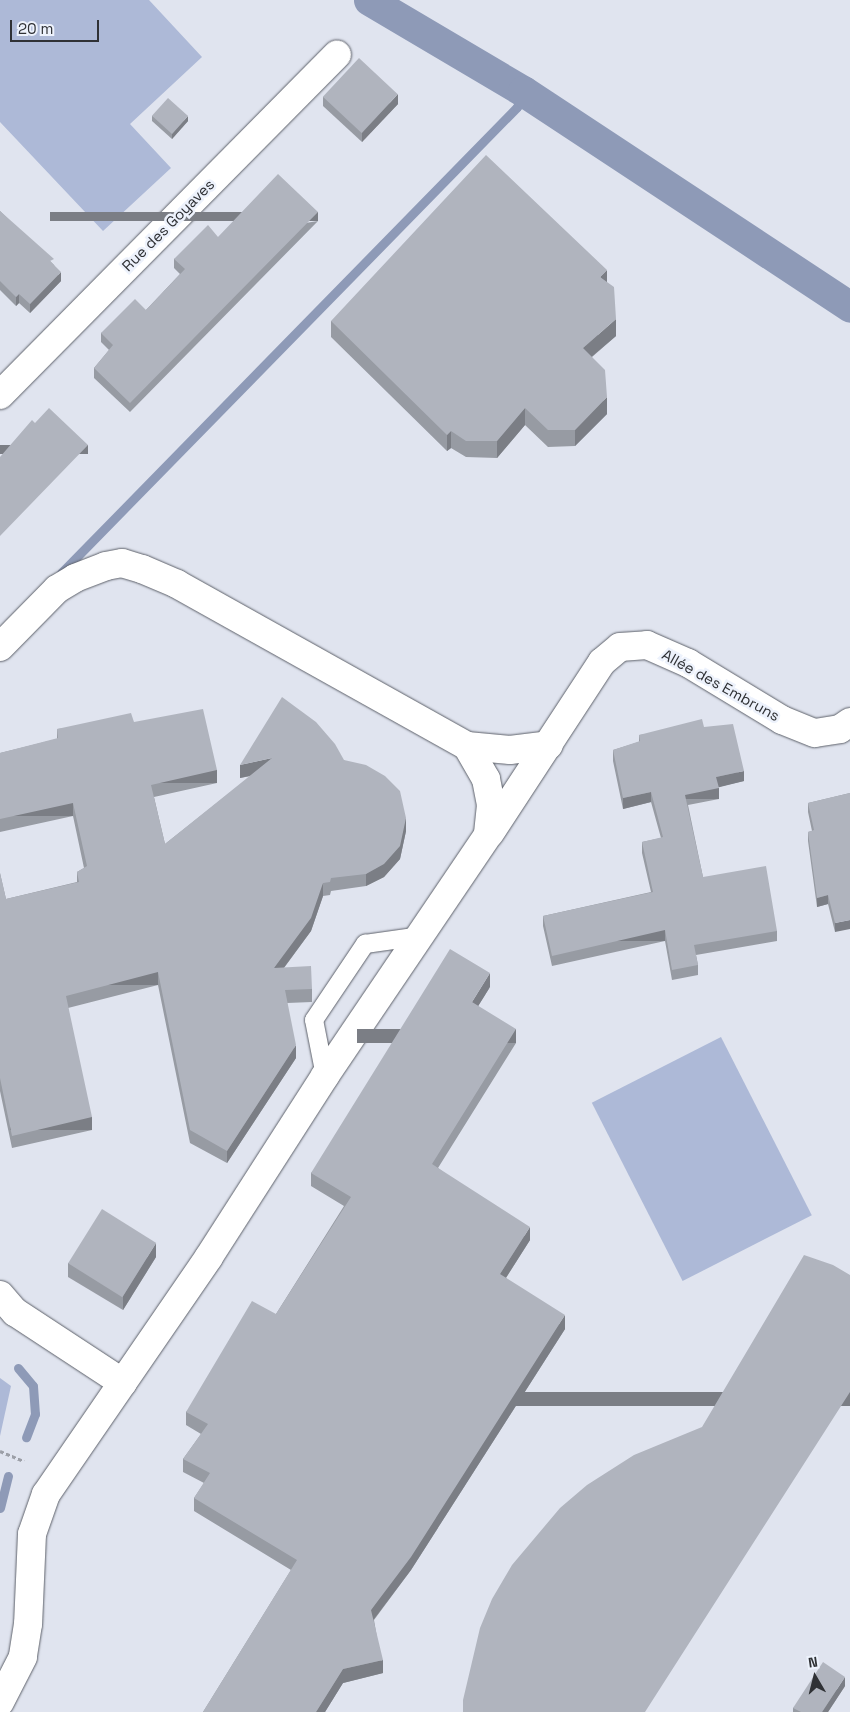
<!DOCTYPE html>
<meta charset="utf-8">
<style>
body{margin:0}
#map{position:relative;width:850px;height:1712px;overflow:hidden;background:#e0e4ef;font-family:"Space Grotesk",sans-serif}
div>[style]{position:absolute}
.green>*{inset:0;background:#adb9d7;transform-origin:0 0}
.stream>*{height:9px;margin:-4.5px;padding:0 4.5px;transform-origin:4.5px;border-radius:4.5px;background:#8e9ab7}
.canal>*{height:31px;margin:-15.5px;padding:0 15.5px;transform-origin:15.5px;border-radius:15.5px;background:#8e9ab7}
.path>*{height:3px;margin-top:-1.5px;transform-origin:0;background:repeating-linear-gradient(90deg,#9c9fa7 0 4px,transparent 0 6.5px)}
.roads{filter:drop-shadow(0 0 1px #5d616a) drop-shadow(0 0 1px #5d616a)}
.lane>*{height:18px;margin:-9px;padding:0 9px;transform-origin:9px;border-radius:9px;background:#fff}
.street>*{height:28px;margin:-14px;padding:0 14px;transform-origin:14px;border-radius:14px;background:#fff}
.wall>*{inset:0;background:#979ba3}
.shaded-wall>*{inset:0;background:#7b7e85;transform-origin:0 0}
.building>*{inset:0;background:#b0b4be;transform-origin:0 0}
span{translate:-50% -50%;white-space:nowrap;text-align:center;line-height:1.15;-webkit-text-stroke:5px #edf2fc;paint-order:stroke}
.street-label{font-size:15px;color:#2f3135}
.north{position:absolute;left:790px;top:1652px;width:50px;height:50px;-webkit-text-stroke:4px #edf2fc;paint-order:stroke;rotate:352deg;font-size:14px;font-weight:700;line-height:20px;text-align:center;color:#2f3135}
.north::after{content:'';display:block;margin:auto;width:18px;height:22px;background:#2f3135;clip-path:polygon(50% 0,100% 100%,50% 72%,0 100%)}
.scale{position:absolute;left:10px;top:20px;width:89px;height:22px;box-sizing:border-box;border:2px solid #2f3135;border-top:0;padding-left:6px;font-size:15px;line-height:18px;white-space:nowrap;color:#2f3135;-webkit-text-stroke:4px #edf2fc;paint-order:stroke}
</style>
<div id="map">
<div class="green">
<div style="clip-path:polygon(0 0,149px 0,202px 57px,130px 124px,171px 168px,103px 231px,0 122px)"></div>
<div style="left:721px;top:1037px;width:200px;height:145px;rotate:63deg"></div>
<div style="clip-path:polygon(0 1378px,11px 1386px,0 1436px)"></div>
</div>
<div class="stream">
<div style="left:61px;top:573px;width:652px;rotate:-45.62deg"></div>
<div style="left:517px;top:107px;width:17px;rotate:-69deg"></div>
<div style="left:18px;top:1368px;width:23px;rotate:50deg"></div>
<div style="left:33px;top:1386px;width:28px;rotate:86deg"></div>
<div style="left:35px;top:1414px;width:25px;rotate:111deg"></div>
<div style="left:0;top:1508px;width:33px;rotate:-76deg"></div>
</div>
<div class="canal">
<div style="left:369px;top:0;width:179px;rotate:30.6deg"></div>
<div style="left:523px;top:91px;width:392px;rotate:33.4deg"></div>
</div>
<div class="path">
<div style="left:0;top:1451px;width:26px;rotate:23deg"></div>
</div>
<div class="roads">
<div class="lane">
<div style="left:325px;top:1076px;width:57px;rotate:-101.1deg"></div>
<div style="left:314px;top:1020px;width:92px;rotate:-56.1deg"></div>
<div style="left:365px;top:944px;width:57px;rotate:-8.1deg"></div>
</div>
<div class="street">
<div style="left:0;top:395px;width:479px;rotate:-45.3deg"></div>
<div style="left:0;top:647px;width:81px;rotate:-45.5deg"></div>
<div style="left:57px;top:589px;width:21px;rotate:-31deg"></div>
<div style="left:75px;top:578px;width:33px;rotate:-21deg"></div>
<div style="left:106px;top:566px;width:16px;rotate:-11deg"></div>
<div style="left:122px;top:563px;width:21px;rotate:17deg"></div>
<div style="left:142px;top:569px;width:38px;rotate:23deg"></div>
<div style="left:177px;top:584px;width:332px;rotate:29.2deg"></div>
<div style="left:467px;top:746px;width:38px;rotate:60deg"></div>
<div style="left:486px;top:779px;width:26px;rotate:79deg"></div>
<div style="left:491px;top:805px;width:30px;rotate:96deg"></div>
<div style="left:488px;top:835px;width:291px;rotate:124.1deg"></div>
<div style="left:325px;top:1076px;width:215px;rotate:122.7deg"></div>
<div style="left:209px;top:1257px;width:288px;rotate:124.5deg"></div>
<div style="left:46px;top:1494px;width:42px;rotate:109.3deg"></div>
<div style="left:32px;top:1534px;width:90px;rotate:92.5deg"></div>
<div style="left:28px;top:1624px;width:33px;rotate:99deg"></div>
<div style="left:23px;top:1657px;width:51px;rotate:117.1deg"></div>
<div style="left:467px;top:746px;width:43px;rotate:5.3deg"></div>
<div style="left:510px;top:750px;width:39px;rotate:-7deg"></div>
<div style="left:490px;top:833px;width:204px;rotate:-56.8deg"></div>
<div style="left:602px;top:662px;width:23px;rotate:-40deg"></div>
<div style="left:620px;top:647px;width:27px;rotate:-4deg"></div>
<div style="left:647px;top:645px;width:45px;rotate:23.7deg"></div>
<div style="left:688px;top:663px;width:110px;rotate:31.2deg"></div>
<div style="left:782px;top:720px;width:35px;rotate:22deg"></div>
<div style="left:815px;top:733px;width:25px;rotate:-9deg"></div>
<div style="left:840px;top:729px;width:12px;rotate:-35deg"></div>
<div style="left:0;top:1295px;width:23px;rotate:49deg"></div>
<div style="left:15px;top:1312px;width:129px;rotate:33.3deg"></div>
</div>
</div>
<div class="wall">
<div style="clip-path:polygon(323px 97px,398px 104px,362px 142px,323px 106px)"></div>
<div style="clip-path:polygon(152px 116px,188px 121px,172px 139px,152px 121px)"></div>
<div style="clip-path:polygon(0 211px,54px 265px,61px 281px,30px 313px,19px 303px,16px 306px,0 290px)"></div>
<div style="clip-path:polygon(318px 221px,130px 412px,94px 378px,94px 368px,109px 350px,101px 342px,101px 333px,146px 310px,180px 274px,174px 268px,174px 259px,218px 237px)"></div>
<div style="clip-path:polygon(331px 321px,616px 336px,592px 357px,607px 414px,575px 446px,548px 447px,525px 425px,497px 458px,466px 457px,451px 448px,447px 451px,331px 337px)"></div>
<div style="clip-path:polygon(134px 722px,217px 783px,154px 797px,165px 844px,251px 776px,240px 778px,240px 765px,344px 760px,406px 831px,400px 859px,384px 877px,366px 886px,331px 891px,330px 895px,323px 896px,311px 931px,284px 968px,312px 989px,312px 1002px,287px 1003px,296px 1058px,227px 1163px,190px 1143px,158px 985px,68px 1008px,92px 1130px,12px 1148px,0 1091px,0 873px,6px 899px,77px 882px,77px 872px,84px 868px,73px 816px,0 832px,0 753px,57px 739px,57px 729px)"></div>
<div style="clip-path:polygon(704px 727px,744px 781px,718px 787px,719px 799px,688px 805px,703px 877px,777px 931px,777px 941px,696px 955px,698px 965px,698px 975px,672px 980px,665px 941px,552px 966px,543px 926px,543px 916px,651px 892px,642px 853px,642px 842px,661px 838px,651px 802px,623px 809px,613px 761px,613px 750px,639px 742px,639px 735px)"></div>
<div style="clip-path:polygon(850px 793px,835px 932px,828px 904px,817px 907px,808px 841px,808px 832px,812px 831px,808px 812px,808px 803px)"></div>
<div style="clip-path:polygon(490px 987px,478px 1006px,516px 1043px,438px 1168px,530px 1240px,506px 1278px,565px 1329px,411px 1570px,374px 1620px,383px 1673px,343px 1683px,325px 1712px,203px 1712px,291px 1570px,194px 1511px,194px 1498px,204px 1483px,183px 1472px,183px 1459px,201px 1434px,186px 1425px,186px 1412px,276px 1314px,344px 1206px,311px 1186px,311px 1173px)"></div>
<div style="clip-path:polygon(156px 1257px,123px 1310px,68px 1277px,68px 1263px)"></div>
<div style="clip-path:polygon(845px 1686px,828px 1712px,793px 1712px,793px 1708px)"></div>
</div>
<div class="shaded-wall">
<div style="clip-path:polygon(398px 94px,398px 104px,362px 142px,362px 133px)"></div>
<div style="clip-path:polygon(188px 116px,188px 121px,172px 139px,172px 134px)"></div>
<div style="left:318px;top:212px;width:9px;height:268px;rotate:90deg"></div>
<div style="clip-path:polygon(607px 270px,607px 286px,600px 277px)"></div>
<div style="clip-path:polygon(61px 272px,61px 281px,30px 313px,30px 304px)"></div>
<div style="clip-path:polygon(19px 294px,19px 303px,16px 306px,16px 297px)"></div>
<div style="clip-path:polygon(616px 319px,616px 336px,583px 364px,583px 348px)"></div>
<div style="clip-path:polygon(607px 397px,607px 414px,575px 446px,575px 430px)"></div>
<div style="clip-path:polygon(525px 408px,525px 425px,497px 458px,497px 441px)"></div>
<div style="clip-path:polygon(451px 431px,451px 448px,447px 451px,447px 435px)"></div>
<div style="left:88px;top:445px;width:9px;height:127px;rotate:90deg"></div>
<div style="clip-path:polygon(272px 758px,272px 771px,240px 778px,240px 765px)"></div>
<div style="left:217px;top:770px;width:13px;height:68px;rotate:90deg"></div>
<div style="clip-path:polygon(744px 771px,744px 781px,716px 788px,716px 777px)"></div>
<div style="left:719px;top:788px;width:11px;height:35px;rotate:90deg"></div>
<div style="clip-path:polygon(651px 792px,651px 802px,623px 809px,623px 798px)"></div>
<div style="left:73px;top:803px;width:13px;height:75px;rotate:90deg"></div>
<div style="clip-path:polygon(406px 818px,406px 831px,400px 859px,384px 877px,366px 886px,366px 874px)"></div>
<div style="clip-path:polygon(323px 883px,323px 896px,311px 931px,274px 981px,274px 968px)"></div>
<div style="clip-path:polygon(828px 895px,828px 904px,817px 907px,817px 898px)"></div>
<div style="clip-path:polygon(850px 920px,850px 929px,835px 932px,835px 923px)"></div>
<div style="left:665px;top:930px;width:11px;height:116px;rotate:90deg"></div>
<div style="left:158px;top:972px;width:13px;height:95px;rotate:90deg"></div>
<div style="clip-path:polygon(490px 973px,490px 987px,472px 1016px,472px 1002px)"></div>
<div style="left:516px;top:1029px;width:14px;height:159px;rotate:90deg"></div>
<div style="clip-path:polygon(296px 1045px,296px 1058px,227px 1163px,227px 1151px)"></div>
<div style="left:92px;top:1117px;width:13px;height:82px;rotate:90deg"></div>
<div style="clip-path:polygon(530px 1227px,530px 1240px,500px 1287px,500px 1274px)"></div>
<div style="clip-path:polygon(156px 1243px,156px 1257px,123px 1310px,123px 1296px)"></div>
<div style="clip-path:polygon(565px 1315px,565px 1329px,411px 1570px,371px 1623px,371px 1610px)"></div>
<div style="left:850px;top:1392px;width:14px;height:380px;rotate:90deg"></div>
<div style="clip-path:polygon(383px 1660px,383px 1673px,343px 1683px,325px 1712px,316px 1712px,343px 1669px)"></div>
<div style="clip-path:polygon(845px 1677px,845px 1686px,828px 1712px,822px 1712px)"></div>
</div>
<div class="building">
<div style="left:359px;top:58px;width:53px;height:53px;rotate:43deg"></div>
<div style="left:168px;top:98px;width:27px;height:24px;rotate:42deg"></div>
<div style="clip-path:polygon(486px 155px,607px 270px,600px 277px,614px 287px,616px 319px,583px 348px,605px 370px,607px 397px,575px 430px,548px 430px,525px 408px,497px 441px,466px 441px,451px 431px,447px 435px,331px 321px)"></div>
<div style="clip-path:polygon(278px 174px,318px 212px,130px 403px,94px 368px,113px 345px,101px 333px,135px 299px,146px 310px,185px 269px,174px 259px,208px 225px,218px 237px)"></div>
<div style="clip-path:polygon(0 211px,54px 259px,50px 261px,61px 272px,30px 304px,19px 294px,16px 297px,0 281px)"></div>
<div style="clip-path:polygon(49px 408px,88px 445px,0 536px,0 457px,32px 420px,35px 423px)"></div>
<div style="clip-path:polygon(282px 697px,316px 722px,335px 744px,344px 760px,366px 765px,385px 776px,400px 791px,406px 818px,400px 846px,384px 864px,366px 874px,331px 878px,330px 882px,323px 883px,311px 918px,274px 968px,311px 966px,312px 989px,285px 990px,296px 1045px,227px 1151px,190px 1130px,158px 972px,66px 996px,92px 1117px,12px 1136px,0 1078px,0 873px,6px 899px,79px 882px,77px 872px,87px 866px,73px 803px,0 819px,0 753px,58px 738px,57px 729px,131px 713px,134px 722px,203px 709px,217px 770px,151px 785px,165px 844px,272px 758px,240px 765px)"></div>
<div style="clip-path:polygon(702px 719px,704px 727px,733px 724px,744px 771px,716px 777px,719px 788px,685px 795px,703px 877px,766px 866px,777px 931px,694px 945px,698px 965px,672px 970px,665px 930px,552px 956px,543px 916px,653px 892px,642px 842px,663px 837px,651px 792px,623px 798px,613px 750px,640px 741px,639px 735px)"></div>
<div style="clip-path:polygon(850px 793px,850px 920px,835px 923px,828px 895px,817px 898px,808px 832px,814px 830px,808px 803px)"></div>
<div style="clip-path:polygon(450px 949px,490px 973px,472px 1002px,516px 1029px,432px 1164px,530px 1227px,500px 1274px,565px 1315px,411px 1557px,371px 1610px,383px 1660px,343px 1669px,316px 1712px,203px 1712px,297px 1560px,194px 1498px,210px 1473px,183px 1459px,208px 1424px,186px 1412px,252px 1301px,276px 1314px,351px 1197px,311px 1173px)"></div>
<div style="left:102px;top:1209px;width:64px;height:64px;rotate:32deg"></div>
<div style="clip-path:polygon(804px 1255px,833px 1265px,850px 1275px,850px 1392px,645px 1712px,463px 1712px,463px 1700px,480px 1628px,492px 1599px,512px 1565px,560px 1508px,587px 1485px,634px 1455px,702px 1427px)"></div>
<div style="clip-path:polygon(823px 1662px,845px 1677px,822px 1712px,801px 1712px,793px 1708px)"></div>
</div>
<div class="street-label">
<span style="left:168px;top:225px;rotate:-45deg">Rue des Goyaves</span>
<span style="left:721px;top:685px;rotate:29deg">Allée des Embruns</span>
</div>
<div class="north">N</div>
<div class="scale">20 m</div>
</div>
